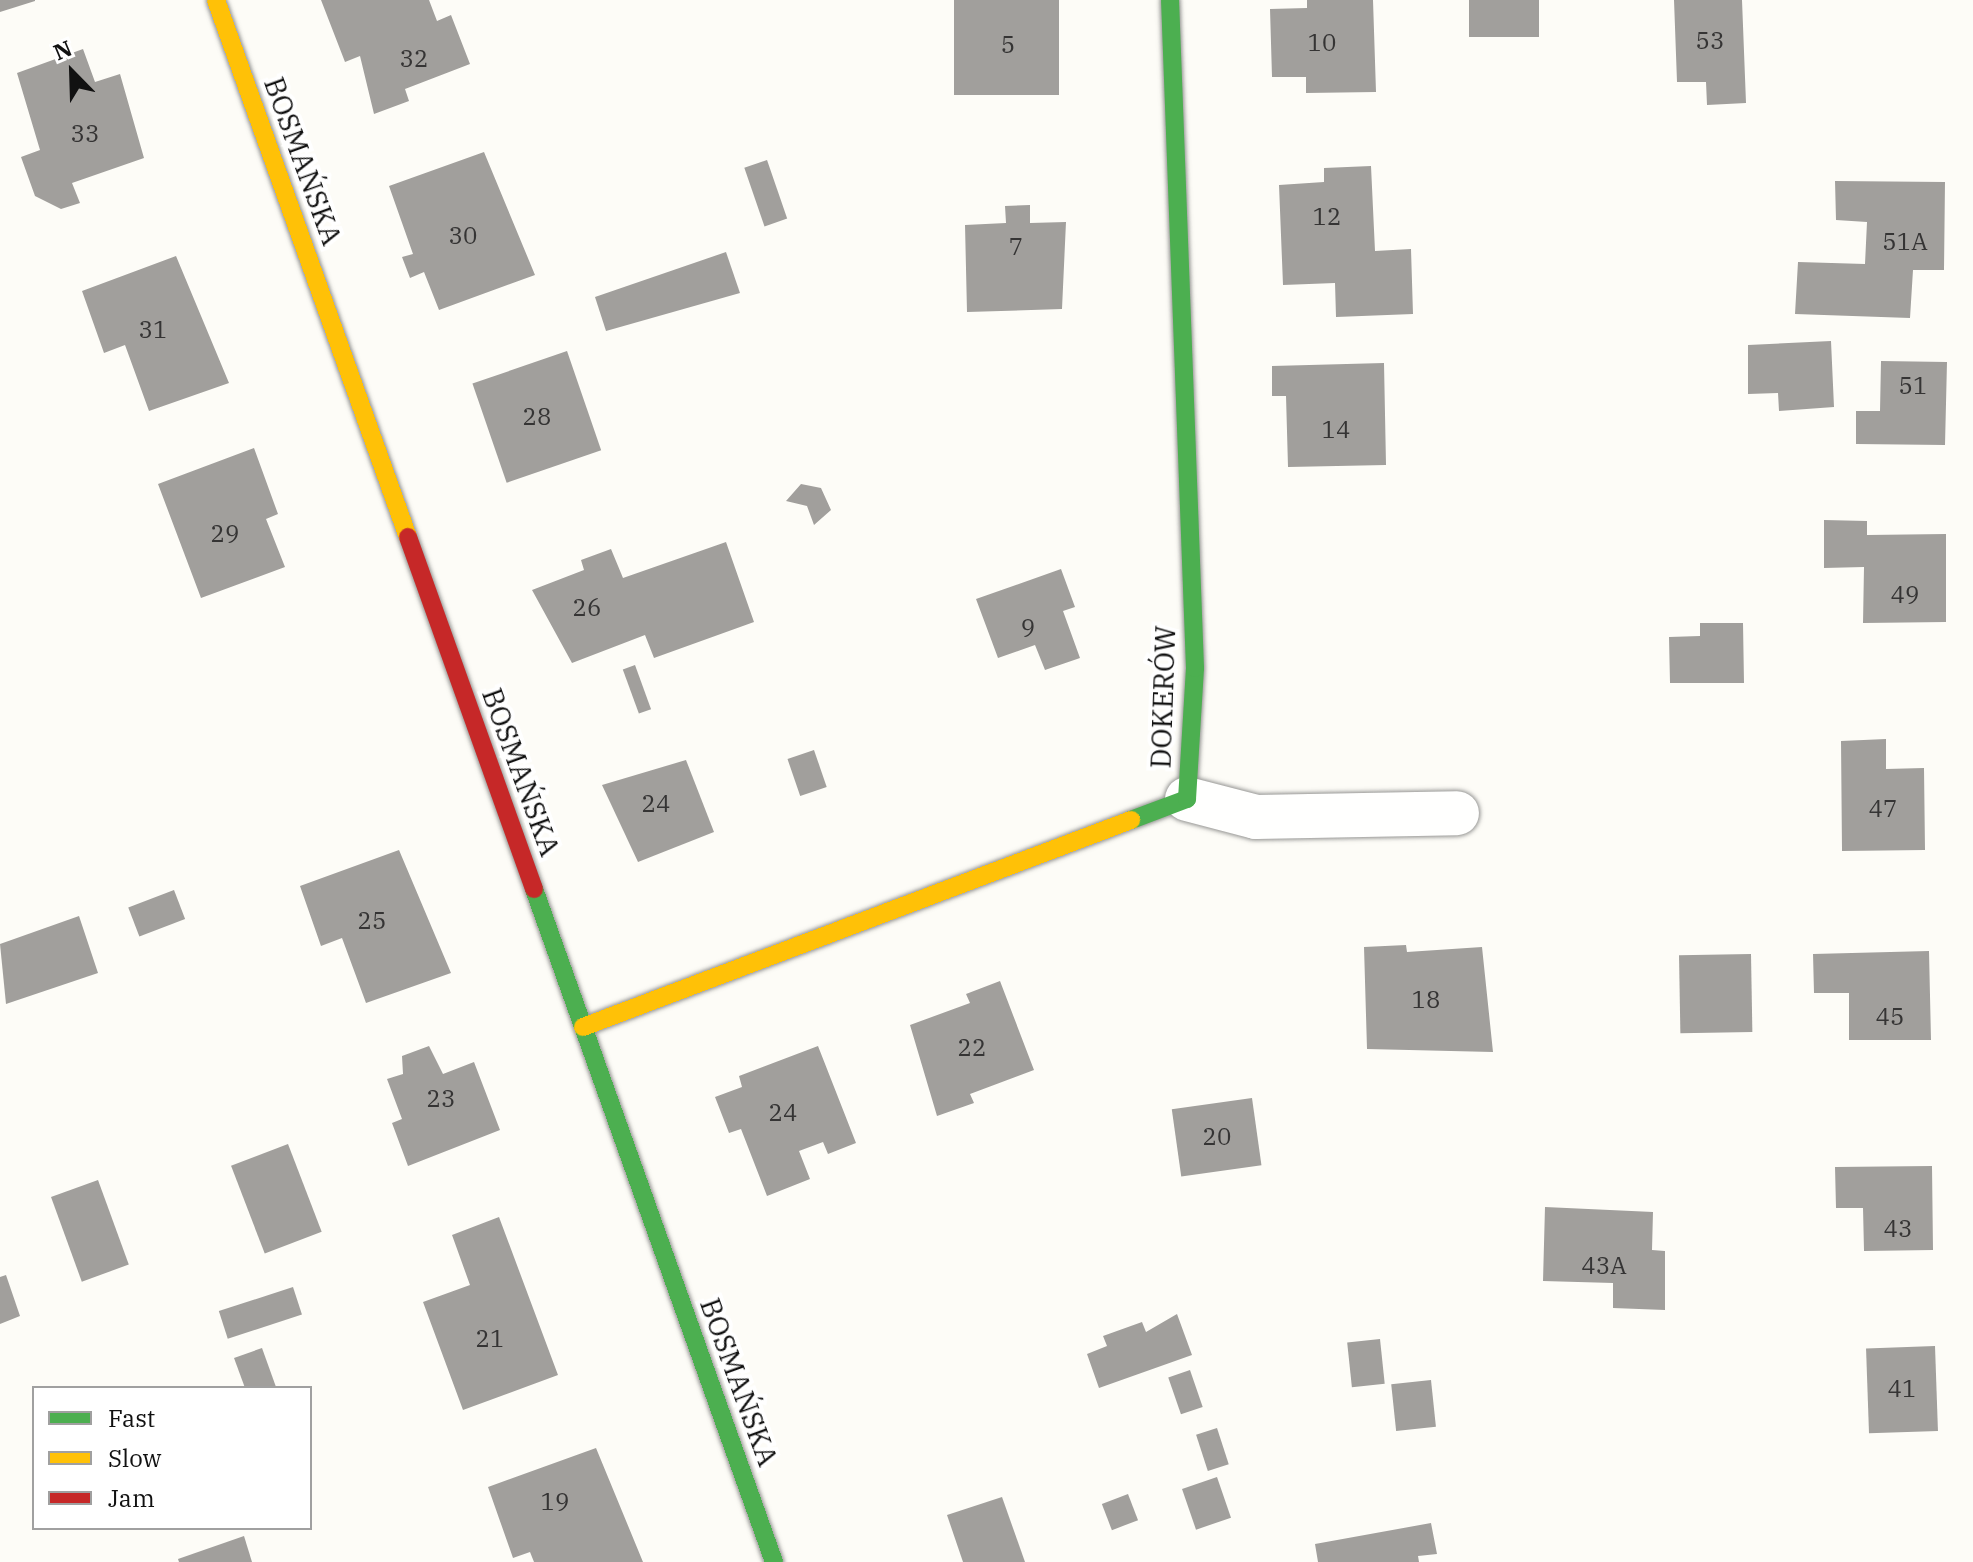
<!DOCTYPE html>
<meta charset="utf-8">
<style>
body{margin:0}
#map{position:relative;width:1973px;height:1562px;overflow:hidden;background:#fdfcf7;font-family:"IBM Plex Serif",serif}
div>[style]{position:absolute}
.building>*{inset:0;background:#a19f9c;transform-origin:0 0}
.roads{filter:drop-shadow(0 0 2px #979795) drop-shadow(0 0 2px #979795)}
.street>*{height:44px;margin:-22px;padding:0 22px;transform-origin:22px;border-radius:22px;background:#fffffe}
.fast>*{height:18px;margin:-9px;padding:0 9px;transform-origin:9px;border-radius:9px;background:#4caf50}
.slow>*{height:18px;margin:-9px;padding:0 9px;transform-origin:9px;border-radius:9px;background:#ffc107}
.jam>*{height:18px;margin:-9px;padding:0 9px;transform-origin:9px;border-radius:9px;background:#c62828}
span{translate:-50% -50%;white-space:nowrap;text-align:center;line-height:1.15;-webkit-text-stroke:8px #fff;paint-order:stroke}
.number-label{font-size:24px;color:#353434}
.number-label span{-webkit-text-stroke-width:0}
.street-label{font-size:28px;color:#111}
.legend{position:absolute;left:32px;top:1386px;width:280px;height:144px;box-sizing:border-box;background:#fff;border:2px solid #a0a0a0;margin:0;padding:10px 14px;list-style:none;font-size:24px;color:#111}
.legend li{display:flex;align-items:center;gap:16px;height:40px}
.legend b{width:40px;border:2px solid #a0a0a0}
.north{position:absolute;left:32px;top:32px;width:80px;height:80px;-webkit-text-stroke:6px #fff;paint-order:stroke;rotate:337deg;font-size:22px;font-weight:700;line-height:32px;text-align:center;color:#111}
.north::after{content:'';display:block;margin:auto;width:28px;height:36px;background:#111;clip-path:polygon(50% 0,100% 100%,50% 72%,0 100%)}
</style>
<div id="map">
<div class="building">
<div style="clip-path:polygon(0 0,35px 0,35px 1px,0 12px)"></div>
<div style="clip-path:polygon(321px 0,429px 0,437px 21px,451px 15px,470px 64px,405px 89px,409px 101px,374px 114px,360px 56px,345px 62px)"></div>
<div style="left:954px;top:0;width:105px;height:95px"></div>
<div style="clip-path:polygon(1307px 0,1373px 0,1376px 92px,1306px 93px,1306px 77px,1272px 77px,1270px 9px,1307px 8px)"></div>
<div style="left:1469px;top:0;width:70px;height:37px"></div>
<div style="clip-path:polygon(1674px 0,1742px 0,1746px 103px,1707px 105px,1706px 82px,1677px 82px)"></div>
<div style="clip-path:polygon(83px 49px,95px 82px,120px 74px,144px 158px,72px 183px,80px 203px,61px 209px,35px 196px,21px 157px,40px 150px,17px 73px)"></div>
<div style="clip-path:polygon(484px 152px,535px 275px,439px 310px,424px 272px,410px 278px,402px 257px,413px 254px,389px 186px)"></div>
<div style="left:767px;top:160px;width:62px;height:24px;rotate:71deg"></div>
<div style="clip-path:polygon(1371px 166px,1375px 251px,1411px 249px,1413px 314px,1336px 317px,1335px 283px,1283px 285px,1279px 185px,1324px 182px,1324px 168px)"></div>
<div style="clip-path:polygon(1835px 181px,1945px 182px,1944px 270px,1913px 270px,1910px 318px,1795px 314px,1798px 262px,1865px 264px,1867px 222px,1836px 220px)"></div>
<div style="clip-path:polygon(1030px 205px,1030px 223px,1066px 222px,1062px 309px,967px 312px,965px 225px,1006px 223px,1005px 206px)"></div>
<div style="clip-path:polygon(726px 252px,740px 293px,606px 331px,595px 297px)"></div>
<div style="clip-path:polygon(176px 256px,229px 383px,149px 411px,125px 345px,104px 353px,82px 291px)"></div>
<div style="clip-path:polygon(1831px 341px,1834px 407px,1779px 411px,1778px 393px,1748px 394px,1748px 345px)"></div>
<div style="left:567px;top:351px;width:105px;height:100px;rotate:71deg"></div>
<div style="clip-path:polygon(1881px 361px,1947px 362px,1945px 445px,1856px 444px,1856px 411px,1880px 411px)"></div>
<div style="clip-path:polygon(1384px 363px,1386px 465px,1288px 467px,1286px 396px,1272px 396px,1272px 366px)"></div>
<div style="clip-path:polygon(254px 448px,278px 514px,266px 519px,285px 567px,201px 598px,158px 484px)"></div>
<div style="clip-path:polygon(801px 484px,821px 488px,831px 510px,814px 525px,807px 506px,786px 501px)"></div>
<div style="clip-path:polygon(1824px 520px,1867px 521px,1867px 535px,1946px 534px,1946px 622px,1863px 623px,1864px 567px,1824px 568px)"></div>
<div style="clip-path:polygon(726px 542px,754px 622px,654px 658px,645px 635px,572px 663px,532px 590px,584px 570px,581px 560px,611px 549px,623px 578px)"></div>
<div style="clip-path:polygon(1061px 569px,1075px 607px,1063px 611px,1080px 658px,1045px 670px,1035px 645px,998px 658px,976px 599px)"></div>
<div style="clip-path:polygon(1700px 623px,1743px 623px,1744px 683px,1670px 683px,1669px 637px,1700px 636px)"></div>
<div style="left:635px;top:665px;width:47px;height:13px;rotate:70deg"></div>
<div style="clip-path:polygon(1886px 739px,1886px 769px,1924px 768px,1925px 850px,1842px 851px,1841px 741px)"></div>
<div style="left:814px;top:750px;width:39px;height:28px;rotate:71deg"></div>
<div style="clip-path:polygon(686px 760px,714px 832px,638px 862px,602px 785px)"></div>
<div style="clip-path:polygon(399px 850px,451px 973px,366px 1003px,342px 938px,321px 946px,300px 886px)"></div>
<div style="left:174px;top:890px;width:31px;height:49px;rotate:69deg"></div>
<div style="clip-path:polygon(79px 916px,98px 973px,6px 1004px,0 944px)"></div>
<div style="clip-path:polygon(1406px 945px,1407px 952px,1482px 947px,1493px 1052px,1367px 1049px,1364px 947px)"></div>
<div style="clip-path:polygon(1929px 951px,1931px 1040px,1849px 1040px,1849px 993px,1814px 993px,1813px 954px)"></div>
<div style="left:1751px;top:954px;width:78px;height:72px;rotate:89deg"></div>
<div style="clip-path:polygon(1000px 981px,1034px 1070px,970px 1094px,974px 1103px,937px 1116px,910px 1025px,970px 1003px,966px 994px)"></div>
<div style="clip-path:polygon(429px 1046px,443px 1074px,474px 1062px,500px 1130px,408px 1166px,392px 1123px,402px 1119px,387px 1079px,403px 1074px,402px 1056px)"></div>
<div style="clip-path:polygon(818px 1046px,856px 1143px,828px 1154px,823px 1142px,799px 1151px,810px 1179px,767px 1196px,741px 1129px,729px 1133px,715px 1097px,742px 1087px,739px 1076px)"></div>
<div style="left:1252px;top:1098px;width:68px;height:81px;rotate:82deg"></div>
<div style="left:288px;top:1144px;width:94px;height:61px;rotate:69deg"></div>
<div style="clip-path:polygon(1932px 1166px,1933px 1250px,1864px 1251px,1863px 1208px,1836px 1208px,1835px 1167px)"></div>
<div style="left:98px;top:1180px;width:90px;height:50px;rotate:70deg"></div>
<div style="clip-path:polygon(1545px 1207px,1653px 1212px,1652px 1250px,1665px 1251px,1665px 1310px,1613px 1308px,1613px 1283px,1543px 1281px)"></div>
<div style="clip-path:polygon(499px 1217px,558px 1375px,463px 1410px,423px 1302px,470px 1285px,452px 1235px)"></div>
<div style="clip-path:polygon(6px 1275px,20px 1316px,0 1324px,0 1277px)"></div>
<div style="left:293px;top:1287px;width:29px;height:78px;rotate:72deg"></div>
<div style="clip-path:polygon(1177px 1314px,1192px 1355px,1099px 1388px,1087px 1354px,1107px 1346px,1103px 1336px,1142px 1322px,1146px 1332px)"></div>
<div style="left:1380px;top:1339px;width:45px;height:33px;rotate:84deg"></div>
<div style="left:1935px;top:1346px;width:85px;height:69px;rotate:88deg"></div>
<div style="clip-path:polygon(262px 1348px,276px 1387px,245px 1388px,234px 1358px)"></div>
<div style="left:1190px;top:1370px;width:39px;height:23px;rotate:71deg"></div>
<div style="left:1431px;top:1380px;width:47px;height:40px;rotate:84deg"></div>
<div style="left:1217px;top:1428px;width:38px;height:22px;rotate:72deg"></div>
<div style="clip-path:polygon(596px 1448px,643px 1562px,534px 1562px,530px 1552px,513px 1558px,488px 1487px)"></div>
<div style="left:1217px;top:1477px;width:43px;height:37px;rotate:71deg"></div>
<div style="left:1128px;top:1494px;width:28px;height:28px;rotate:69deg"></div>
<div style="clip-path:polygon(1002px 1497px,1025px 1562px,963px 1562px,947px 1515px)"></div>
<div style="clip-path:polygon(1431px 1523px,1437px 1554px,1418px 1556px,1419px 1562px,1318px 1562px,1315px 1544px)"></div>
<div style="clip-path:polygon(244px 1536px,252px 1562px,179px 1562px,178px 1559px)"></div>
</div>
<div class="roads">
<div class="street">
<div style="left:1187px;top:799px;width:71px;rotate:14.6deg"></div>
<div style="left:1256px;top:817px;width:201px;rotate:-1.1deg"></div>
</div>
<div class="fast">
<div style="left:1131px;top:820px;width:60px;rotate:-20.6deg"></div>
<div style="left:1187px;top:799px;width:131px;rotate:-86.5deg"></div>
<div style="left:1195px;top:668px;width:668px;rotate:-92.14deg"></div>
<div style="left:534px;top:889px;width:715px;rotate:70.37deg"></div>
</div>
<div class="slow">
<div style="left:216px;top:0;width:570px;rotate:70.33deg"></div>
<div style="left:583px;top:1027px;width:586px;rotate:-20.69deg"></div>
</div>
<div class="jam">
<div style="left:408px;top:537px;width:374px;rotate:70.3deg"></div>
</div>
</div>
<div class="number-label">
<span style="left:1710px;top:41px">53</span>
<span style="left:1322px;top:43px">10</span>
<span style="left:1008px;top:45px">5</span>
<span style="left:414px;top:59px">32</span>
<span style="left:85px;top:134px">33</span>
<span style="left:1327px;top:217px">12</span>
<span style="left:463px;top:236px">30</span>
<span style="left:1905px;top:242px">51A</span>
<span style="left:1016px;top:247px">7</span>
<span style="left:153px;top:330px">31</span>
<span style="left:1913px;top:386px">51</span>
<span style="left:537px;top:417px">28</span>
<span style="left:1336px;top:430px">14</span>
<span style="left:225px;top:534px">29</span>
<span style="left:1905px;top:595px">49</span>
<span style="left:587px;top:608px">26</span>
<span style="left:1028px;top:628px">9</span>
<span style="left:656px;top:804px">24</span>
<span style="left:1883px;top:809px">47</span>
<span style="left:372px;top:921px">25</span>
<span style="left:1426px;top:1000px">18</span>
<span style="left:1890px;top:1017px">45</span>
<span style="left:972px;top:1048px">22</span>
<span style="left:441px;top:1099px">23</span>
<span style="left:783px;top:1113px">24</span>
<span style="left:1217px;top:1137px">20</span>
<span style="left:1898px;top:1229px">43</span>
<span style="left:1604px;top:1266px">43A</span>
<span style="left:490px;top:1339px">21</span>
<span style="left:1902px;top:1389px">41</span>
<span style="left:555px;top:1502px">19</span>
</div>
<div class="street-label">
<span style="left:303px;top:161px;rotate:70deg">BOSMAŃSKA</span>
<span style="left:1163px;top:697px;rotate:-88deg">DOKERÓW</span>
<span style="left:521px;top:772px;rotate:70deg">BOSMAŃSKA</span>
<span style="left:739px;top:1382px;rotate:70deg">BOSMAŃSKA</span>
</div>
<ul class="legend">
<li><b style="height:10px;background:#4caf50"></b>Fast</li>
<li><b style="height:10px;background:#ffc107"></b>Slow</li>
<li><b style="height:10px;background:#c62828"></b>Jam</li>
</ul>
<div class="north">N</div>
</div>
